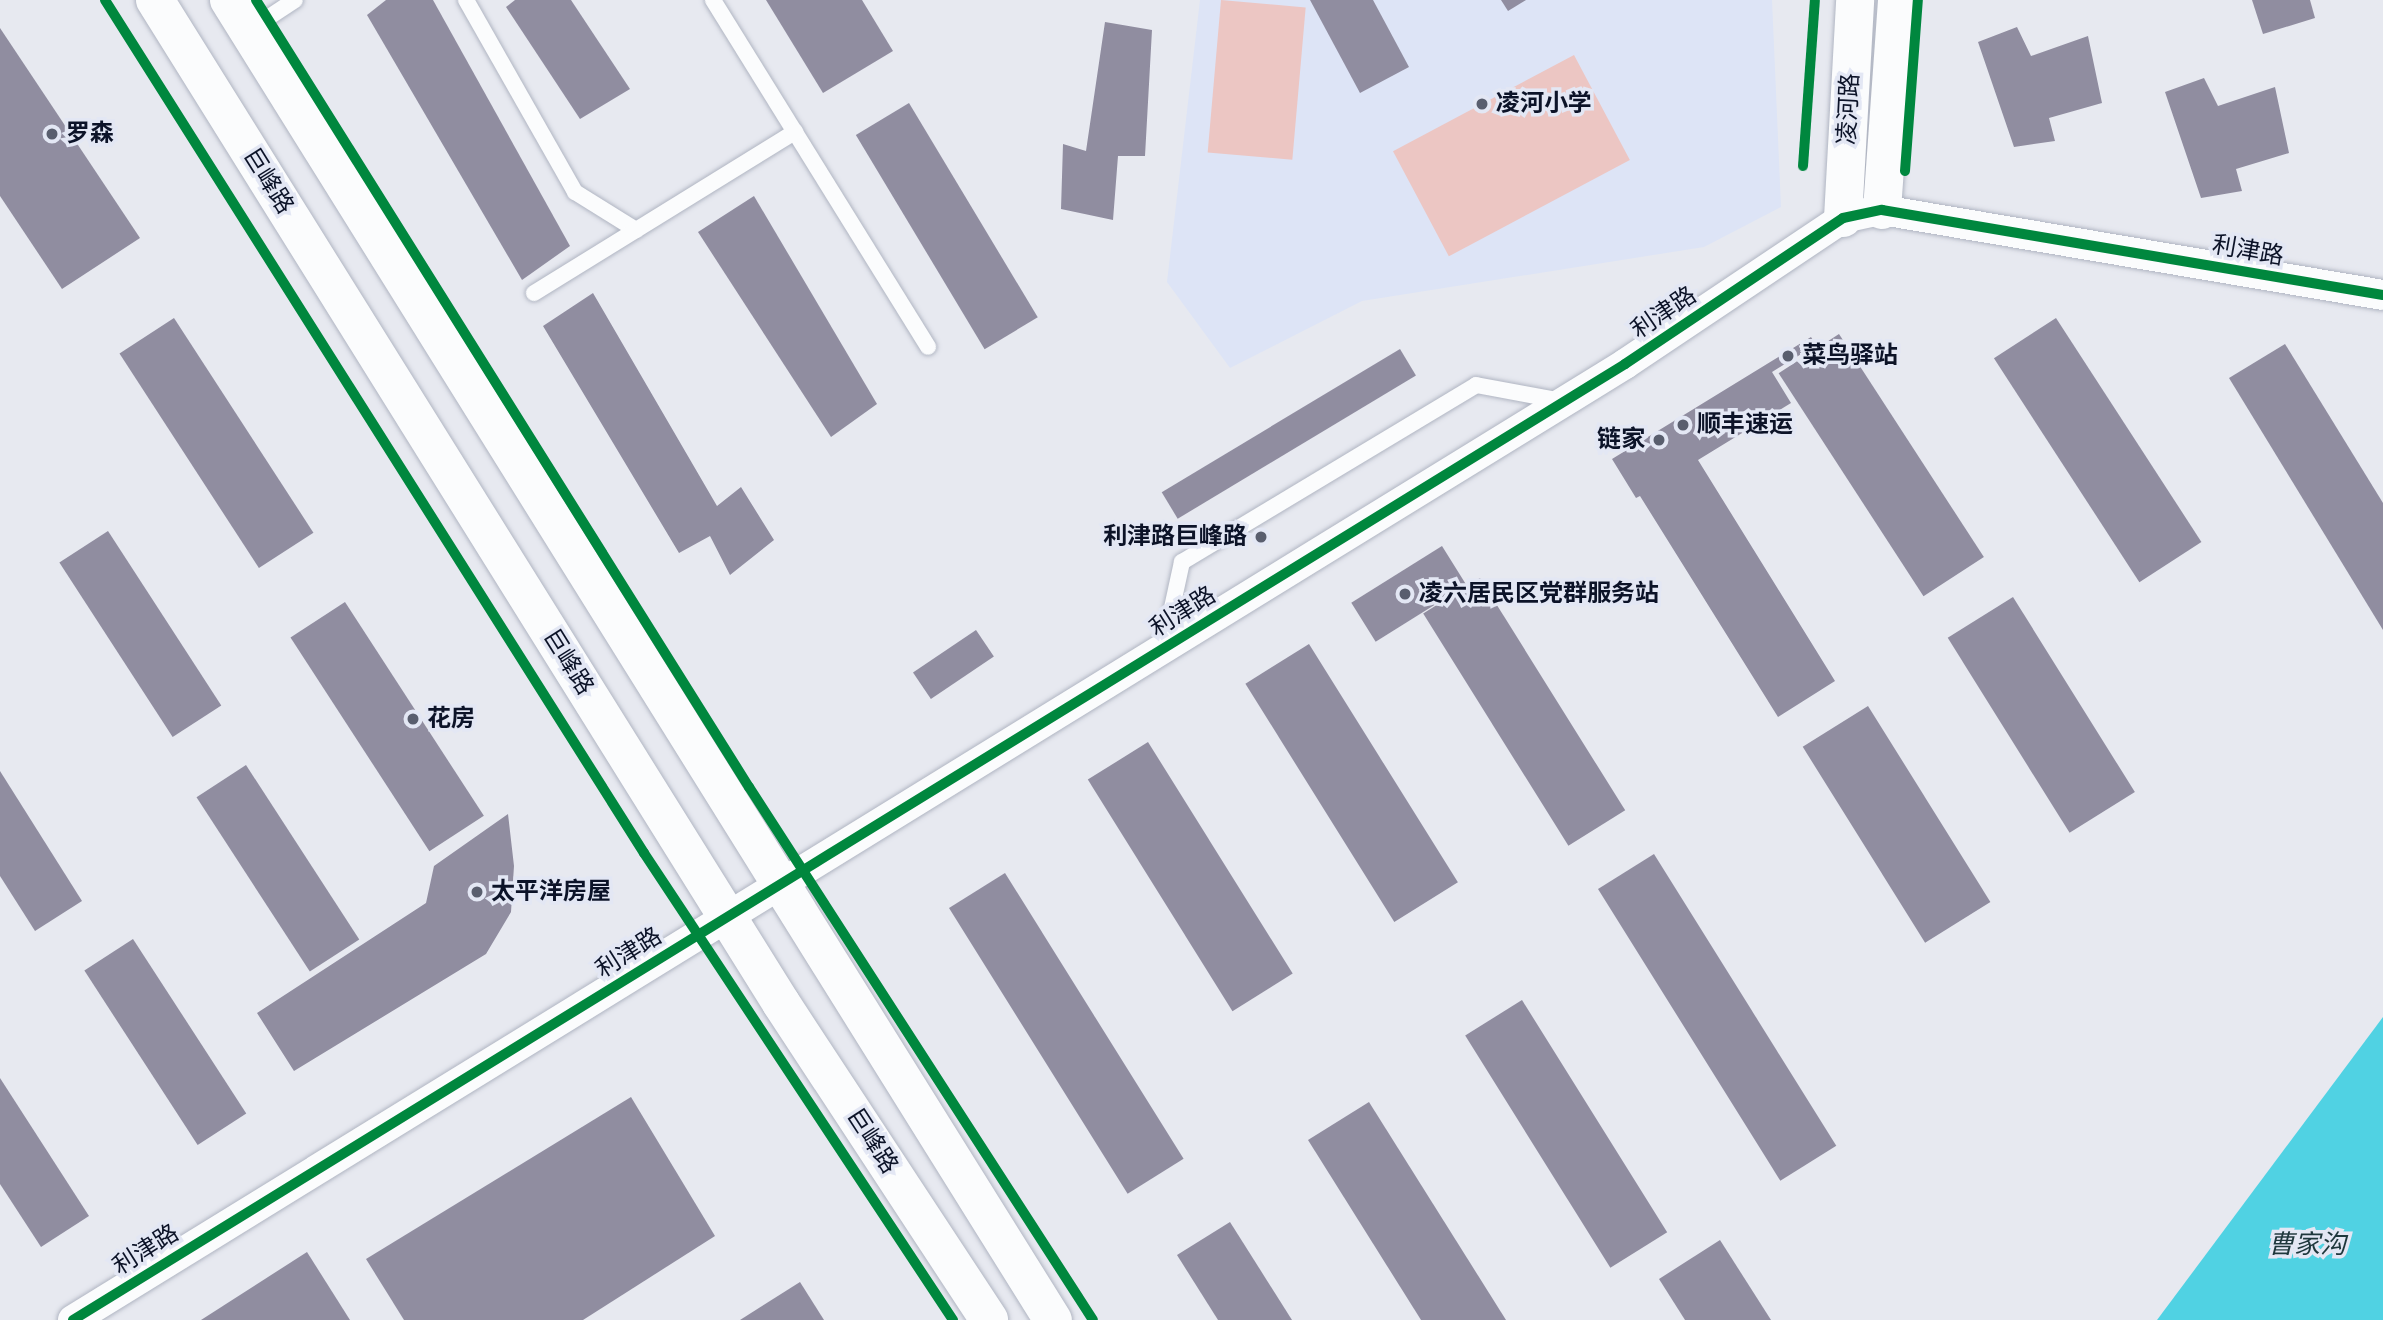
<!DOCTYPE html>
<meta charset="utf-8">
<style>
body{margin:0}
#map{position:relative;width:2383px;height:1320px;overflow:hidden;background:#e7e9f0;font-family:"Fira Sans","Noto Sans SC",sans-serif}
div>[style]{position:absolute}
.built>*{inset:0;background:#dde4f6}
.green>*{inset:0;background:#ecc6c3;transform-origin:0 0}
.water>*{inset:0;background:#50d2e3}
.building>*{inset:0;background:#908da0;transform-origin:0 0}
.roads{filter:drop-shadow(0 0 2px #b0b5c2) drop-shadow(0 0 2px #b0b5c2)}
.lane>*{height:16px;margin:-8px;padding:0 8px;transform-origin:8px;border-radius:8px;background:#fbfcfd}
.street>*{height:30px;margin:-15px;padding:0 15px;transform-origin:15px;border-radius:15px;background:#fbfcfd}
.secondary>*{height:38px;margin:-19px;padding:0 19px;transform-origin:19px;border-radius:19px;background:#fbfcfd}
.cycleway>*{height:10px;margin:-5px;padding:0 5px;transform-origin:5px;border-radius:5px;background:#00873e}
.dots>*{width:19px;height:19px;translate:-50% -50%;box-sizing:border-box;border:4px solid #e3e7f4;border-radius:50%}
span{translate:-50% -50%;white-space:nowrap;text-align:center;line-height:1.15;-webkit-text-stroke:7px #e3e7f4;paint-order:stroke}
.poi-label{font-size:24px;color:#0c1328;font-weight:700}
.left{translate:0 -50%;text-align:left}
.right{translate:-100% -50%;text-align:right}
.street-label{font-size:24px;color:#0c1328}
.water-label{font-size:26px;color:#1e373c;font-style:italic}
</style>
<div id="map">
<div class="built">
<div style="clip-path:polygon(1200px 0,1772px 0,1781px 207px,1704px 247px,1362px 301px,1230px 368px,1167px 282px)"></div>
</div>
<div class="green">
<div style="left:1221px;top:0;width:85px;height:153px;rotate:5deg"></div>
<div style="left:1574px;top:55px;width:119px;height:205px;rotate:62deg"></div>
</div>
<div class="water">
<div style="clip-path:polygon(2383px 1017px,2383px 1320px,2157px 1320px)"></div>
</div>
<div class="building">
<div style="clip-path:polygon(386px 0,433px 0,570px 246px,522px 280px,367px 15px)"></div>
<div style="clip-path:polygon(515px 0,571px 0,630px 89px,580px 119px,506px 7px)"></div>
<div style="clip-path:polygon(766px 0,862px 0,893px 51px,823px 93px)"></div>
<div style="clip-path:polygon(1310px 0,1373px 0,1409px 67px,1360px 93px)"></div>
<div style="clip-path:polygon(1501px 0,1526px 0,1508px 11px)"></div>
<div style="clip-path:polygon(2252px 0,2310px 0,2315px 18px,2263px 34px)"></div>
<div style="clip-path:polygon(1105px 22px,1152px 30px,1145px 156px,1118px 156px,1113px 220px,1061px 209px,1063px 144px,1086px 151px)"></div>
<div style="clip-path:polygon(2017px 27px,2031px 56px,2088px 36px,2102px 103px,2049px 118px,2055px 141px,2014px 147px,1978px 42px)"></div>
<div style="clip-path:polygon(0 28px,140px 238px,62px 289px,0 196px)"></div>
<div style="clip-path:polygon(2204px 78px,2218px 106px,2275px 87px,2289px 153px,2236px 169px,2242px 191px,2201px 198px,2165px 92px)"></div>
<div style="left:909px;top:103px;width:250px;height:62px;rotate:59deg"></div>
<div style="clip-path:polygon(754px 196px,877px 404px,831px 437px,698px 232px)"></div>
<div style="clip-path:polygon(593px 293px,717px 506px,741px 487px,774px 540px,730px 575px,710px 536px,679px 553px,543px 326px)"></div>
<div style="left:174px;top:318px;width:256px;height:65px;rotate:57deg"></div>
<div style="left:2056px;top:318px;width:267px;height:74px;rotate:57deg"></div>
<div style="left:1839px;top:334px;width:266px;height:72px;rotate:57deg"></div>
<div style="clip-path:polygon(1811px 337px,1816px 345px,1772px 372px,1791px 403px,1698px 460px,1835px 681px,1778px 717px,1640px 496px,1636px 498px,1612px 459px)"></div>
<div style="clip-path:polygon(2285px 344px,2383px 503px,2383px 630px,2229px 378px)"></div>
<div style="left:1400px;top:349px;width:31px;height:278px;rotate:59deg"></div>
<div style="left:108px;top:531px;width:208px;height:58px;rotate:57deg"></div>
<div style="left:1442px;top:546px;width:46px;height:107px;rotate:58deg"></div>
<div style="left:1480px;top:578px;width:274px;height:67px;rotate:58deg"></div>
<div style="left:2013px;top:597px;width:230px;height:77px;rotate:58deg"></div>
<div style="left:345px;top:602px;width:255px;height:65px;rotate:57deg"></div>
<div style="left:976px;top:630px;width:32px;height:76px;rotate:56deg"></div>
<div style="left:1309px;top:644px;width:281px;height:75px;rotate:58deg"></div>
<div style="left:1868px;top:706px;width:231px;height:77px;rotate:58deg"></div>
<div style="left:1148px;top:742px;width:273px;height:71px;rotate:58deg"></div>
<div style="left:246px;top:765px;width:208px;height:59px;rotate:57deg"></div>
<div style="clip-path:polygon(0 771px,82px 901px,35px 931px,0 876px)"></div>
<div style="clip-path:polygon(508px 814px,514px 866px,511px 912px,486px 954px,294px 1071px,257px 1013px,426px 903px,434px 866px)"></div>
<div style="left:1654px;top:854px;width:344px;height:66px;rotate:58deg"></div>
<div style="left:1005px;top:873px;width:337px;height:66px;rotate:58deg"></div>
<div style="left:133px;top:939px;width:208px;height:58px;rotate:57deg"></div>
<div style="left:1522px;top:1000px;width:274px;height:67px;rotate:58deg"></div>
<div style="clip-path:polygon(0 1078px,89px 1216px,41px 1247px,0 1184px)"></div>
<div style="clip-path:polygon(631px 1097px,715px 1236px,583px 1320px,404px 1320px,366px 1259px)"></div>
<div style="clip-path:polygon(1369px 1102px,1506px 1320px,1421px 1320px,1308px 1140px)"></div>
<div style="clip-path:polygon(1230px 1222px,1292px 1320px,1218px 1320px,1177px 1255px)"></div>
<div style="clip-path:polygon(1720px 1240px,1771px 1320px,1685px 1320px,1659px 1279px)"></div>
<div style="clip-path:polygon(307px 1252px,350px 1320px,201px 1320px)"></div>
<div style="clip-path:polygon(800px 1282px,824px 1320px,740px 1320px)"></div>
</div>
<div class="roads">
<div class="lane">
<div style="left:466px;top:0;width:221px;rotate:60.4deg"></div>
<div style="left:575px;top:192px;width:72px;rotate:31.9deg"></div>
<div style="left:713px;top:0;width:408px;rotate:58.2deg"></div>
<div style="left:248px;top:31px;width:56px;rotate:-33.4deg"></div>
<div style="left:534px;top:293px;width:307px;rotate:-31.7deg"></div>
<div style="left:1163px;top:649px;width:89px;rotate:-77.7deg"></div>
<div style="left:1182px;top:562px;width:343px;rotate:-31deg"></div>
<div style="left:1476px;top:385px;width:87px;rotate:10.5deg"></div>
</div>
<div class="street">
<div style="left:73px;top:1320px;width:1823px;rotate:-31.63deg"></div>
<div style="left:1625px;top:364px;width:262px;rotate:-33.8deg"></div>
<div style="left:1843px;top:218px;width:40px;rotate:-12deg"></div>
<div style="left:1882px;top:210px;width:508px;rotate:9.63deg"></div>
</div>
<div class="secondary">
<div style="left:155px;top:0;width:1182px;rotate:58.03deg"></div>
<div style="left:781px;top:1003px;width:379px;rotate:56.7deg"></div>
<div style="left:229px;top:0;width:1556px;rotate:58.03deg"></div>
<div style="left:1882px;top:210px;width:211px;rotate:-85.9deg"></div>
<div style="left:1843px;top:218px;width:218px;rotate:-86.8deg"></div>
</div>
</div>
<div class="cycleway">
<div style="left:105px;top:0;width:1009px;rotate:57.71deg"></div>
<div style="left:644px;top:853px;width:560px;rotate:56.51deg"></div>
<div style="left:256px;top:0;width:929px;rotate:57.94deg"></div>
<div style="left:749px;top:787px;width:634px;rotate:57.16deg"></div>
<div style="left:1803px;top:166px;width:166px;rotate:-85.9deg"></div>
<div style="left:1905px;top:171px;width:171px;rotate:-85.7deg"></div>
<div style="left:73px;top:1320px;width:1823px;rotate:-31.63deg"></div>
<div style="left:1625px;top:364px;width:262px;rotate:-33.8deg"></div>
<div style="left:1843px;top:218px;width:40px;rotate:-12deg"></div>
<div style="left:1882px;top:210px;width:508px;rotate:9.63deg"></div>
</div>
<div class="dots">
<div style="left:1482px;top:104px;background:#595e6e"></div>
<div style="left:52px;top:134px;background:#595e6e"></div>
<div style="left:1788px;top:356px;background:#595e6e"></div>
<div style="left:1683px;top:425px;background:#595e6e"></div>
<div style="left:1659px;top:440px;background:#595e6e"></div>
<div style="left:1261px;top:537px;background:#595e6e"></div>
<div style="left:1405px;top:594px;background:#595e6e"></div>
<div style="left:413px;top:719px;background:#595e6e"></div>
<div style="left:477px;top:892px;background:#595e6e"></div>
</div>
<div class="poi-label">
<span class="left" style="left:1496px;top:104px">凌河小学</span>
<span class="left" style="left:66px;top:134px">罗森</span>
<span class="left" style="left:1802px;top:356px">菜鸟驿站</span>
<span class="left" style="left:1697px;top:425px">顺丰速运</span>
<span class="right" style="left:1645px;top:440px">链家</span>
<span class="right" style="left:1247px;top:537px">利津路巨峰路</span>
<span class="left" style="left:1419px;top:594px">凌六居民区党群服务站</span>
<span class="left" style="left:427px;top:719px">花房</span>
<span class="left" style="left:491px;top:892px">太平洋房屋</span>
</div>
<div class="street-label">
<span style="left:1849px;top:109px;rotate:-87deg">凌河路</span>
<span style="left:268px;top:181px;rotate:58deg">巨峰路</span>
<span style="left:2248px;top:251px;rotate:10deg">利津路</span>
<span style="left:1664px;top:313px;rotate:-34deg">利津路</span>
<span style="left:1183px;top:612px;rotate:-32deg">利津路</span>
<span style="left:568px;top:662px;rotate:58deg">巨峰路</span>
<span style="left:629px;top:953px;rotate:-32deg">利津路</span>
<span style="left:872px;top:1141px;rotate:57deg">巨峰路</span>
<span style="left:146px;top:1250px;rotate:-32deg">利津路</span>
</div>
<div class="water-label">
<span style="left:2307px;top:1245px">曹家沟</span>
</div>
</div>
